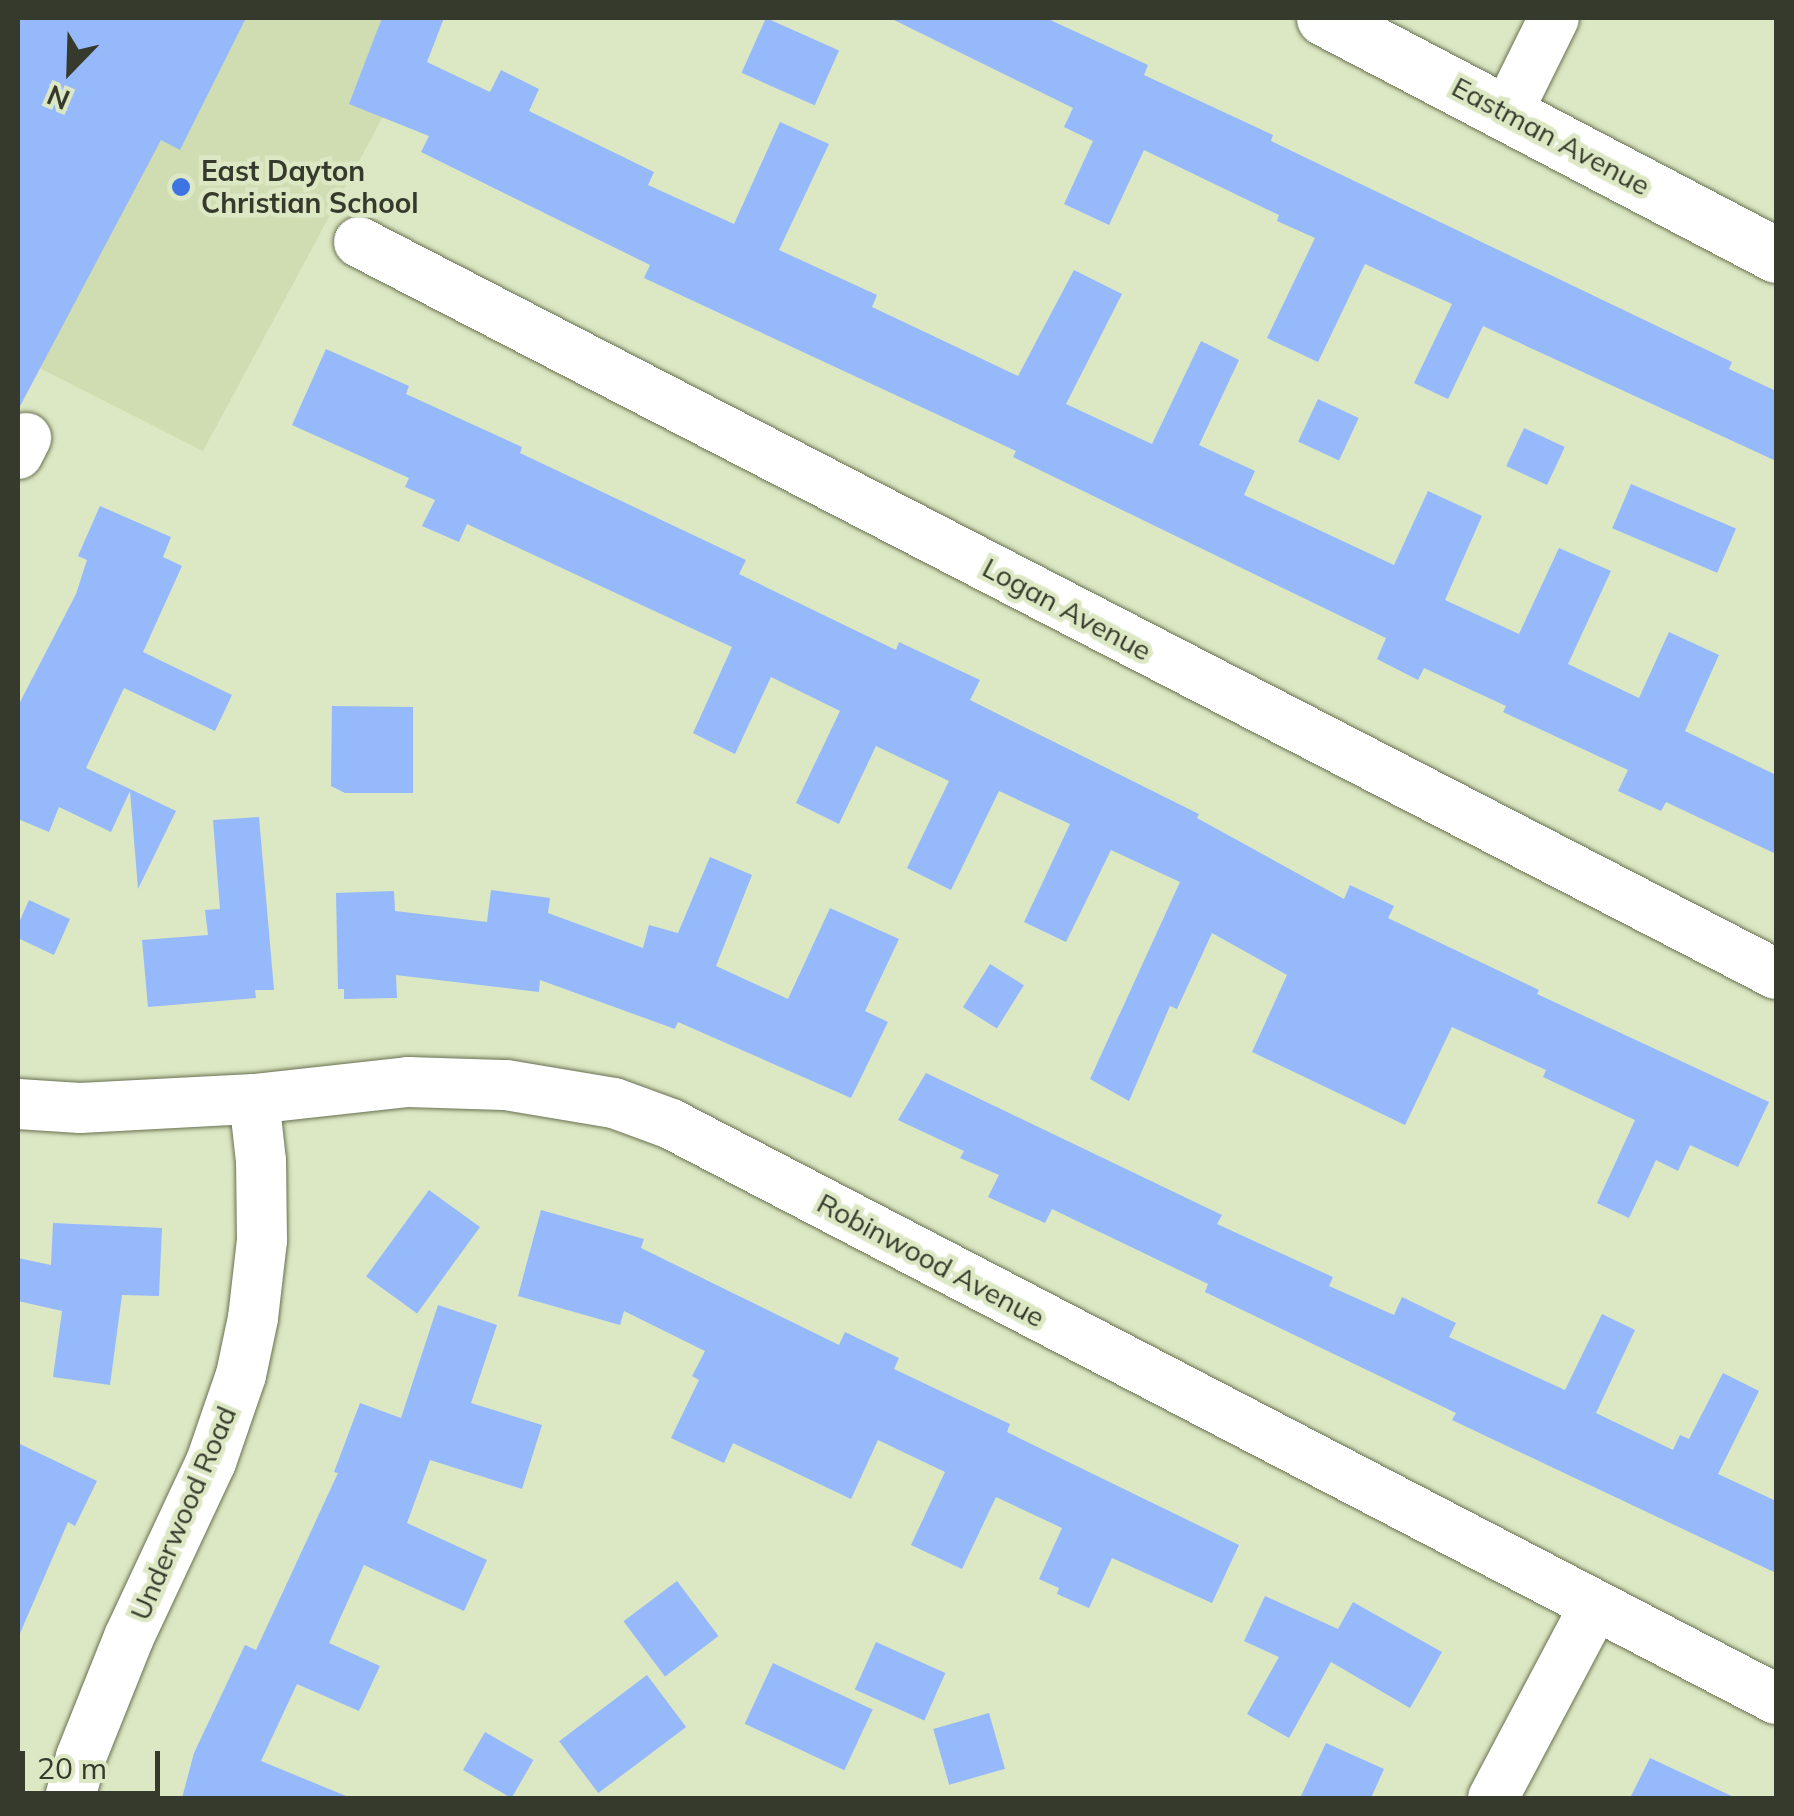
<!DOCTYPE html>
<style>
body{margin:0}
#map{position:relative;width:1794px;height:1816px;overflow:hidden;background:#dce7c3;font-family:Mulish,sans-serif}
div>[style]{position:absolute}
.built>*{inset:0;background:#d0dcb1}
.building>*{inset:0;background:#96b9fc;transform-origin:0 0}
.roads{filter:drop-shadow(0 0 2px #687151) drop-shadow(0 0 2px #687151)}
.street>*{height:50px;margin:-25px;padding:0 25px;transform-origin:25px;border-radius:25px;background:#fff}
.secondary>*{height:55px;margin:-27.5px;padding:0 27.5px;transform-origin:27.5px;border-radius:27.5px;background:#fff}
.dots>*{width:28px;height:28px;translate:-50% -50%;box-sizing:border-box;border:5px solid #dce7c3;border-radius:50%}
span{translate:-50% -50%;white-space:nowrap;text-align:center;line-height:1.15;-webkit-text-stroke:9px #dce7c3;paint-order:stroke}
.street-label{font-size:28px;color:#363a2c}
.poi-label{font-size:28px;color:#363a2c;font-weight:700}
.left{translate:0 -50%;text-align:left}
.frame{position:absolute;inset:0;border:20px solid #363a2c;pointer-events:none}
.north{position:absolute;left:20px;top:20px;width:100px;height:100px;-webkit-text-stroke:8px #dce7c3;paint-order:stroke;rotate:203deg;font-size:28px;font-weight:700;line-height:40px;text-align:center;color:#363a2c}
.north::after{content:'';display:block;margin:auto;width:35px;height:45px;background:#363a2c;clip-path:polygon(50% 0,100% 100%,50% 72%,0 100%)}
.scale{position:absolute;left:20px;top:1751px;width:140px;height:45px;box-sizing:border-box;border:5px solid #363a2c;border-top:0;padding-left:12px;font-size:30px;line-height:35px;white-space:nowrap;color:#363a2c;-webkit-text-stroke:8px #dce7c3;paint-order:stroke}
</style>
<div id="map">
<div class="built">
<div style="clip-path:polygon(18px 18px,436px 18px,203px 451px,18px 357px)"></div>
</div>
<div class="building">
<div style="clip-path:polygon(18px 18px,246px 18px,180px 150px,161px 140px,18px 410px)"></div>
<div style="clip-path:polygon(382px 18px,444px 18px,427px 62px,490px 92px,501px 70px,539px 89px,529px 111px,654px 172px,648px 185px,734px 224px,780px 122px,829px 144px,779px 250px,877px 295px,872px 307px,1018px 376px,1074px 270px,1122px 294px,1066px 404px,1152px 444px,1201px 341px,1239px 360px,1199px 445px,1255px 471px,1244px 495px,1394px 565px,1428px 491px,1482px 516px,1445px 600px,1519px 634px,1559px 548px,1611px 571px,1568px 664px,1639px 698px,1669px 632px,1719px 655px,1685px 731px,1776px 775px,1776px 854px,1666px 802px,1661px 811px,1618px 791px,1628px 770px,1503px 712px,1506px 706px,1424px 668px,1418px 680px,1377px 659px,1386px 638px,1013px 457px,1016px 451px,644px 278px,650px 265px,421px 152px,429px 136px,349px 104px)"></div>
<div style="left:766px;top:18px;width:80px;height:60px;rotate:24deg"></div>
<div style="clip-path:polygon(890px 18px,1046px 18px,1148px 65px,1144px 75px,1273px 135px,1271px 141px,1732px 362px,1729px 369px,1776px 391px,1776px 461px,1483px 326px,1448px 399px,1414px 383px,1452px 304px,1365px 264px,1318px 362px,1267px 338px,1315px 238px,1277px 221px,1279px 215px,1144px 150px,1109px 225px,1064px 204px,1093px 141px,1064px 127px,1073px 108px)"></div>
<div style="clip-path:polygon(326px 349px,409px 386px,406px 394px,522px 447px,520px 453px,746px 560px,739px 574px,896px 650px,899px 642px,980px 680px,970px 700px,1199px 814px,1197px 818px,1344px 899px,1350px 885px,1394px 906px,1388px 918px,1539px 990px,1537px 994px,1769px 1102px,1738px 1167px,1690px 1145px,1678px 1171px,1656px 1160px,1629px 1218px,1597px 1203px,1635px 1120px,1543px 1077px,1546px 1070px,1452px 1027px,1405px 1125px,1252px 1052px,1287px 975px,1212px 933px,1177px 1009px,1170px 1006px,1129px 1101px,1090px 1079px,1180px 882px,1111px 850px,1066px 942px,1024px 922px,1070px 824px,999px 791px,951px 890px,907px 868px,949px 781px,876px 746px,839px 824px,796px 803px,840px 711px,771px 677px,735px 754px,693px 733px,732px 647px,467px 524px,459px 542px,422px 526px,435px 500px,405px 487px,409px 478px,292px 425px)"></div>
<div style="left:1318px;top:399px;width:45px;height:47px;rotate:25deg"></div>
<div style="left:1524px;top:428px;width:45px;height:42px;rotate:25deg"></div>
<div style="left:1631px;top:484px;width:114px;height:48px;rotate:23deg"></div>
<div style="clip-path:polygon(100px 506px,171px 537px,163px 557px,182px 566px,143px 652px,232px 695px,215px 731px,124px 688px,86px 768px,176px 811px,138px 889px,130px 791px,111px 832px,59px 807px,49px 832px,18px 819px,18px 706px,76px 594px,87px 560px,78px 556px)"></div>
<div style="clip-path:polygon(332px 706px,413px 707px,413px 793px,345px 793px,331px 786px)"></div>
<div style="clip-path:polygon(259px 817px,274px 990px,255px 990px,256px 998px,148px 1007px,142px 940px,208px 935px,205px 910px,220px 909px,213px 820px)"></div>
<div style="clip-path:polygon(710px 857px,752px 875px,716px 966px,788px 999px,830px 908px,899px 939px,865px 1011px,888px 1022px,851px 1098px,678px 1022px,675px 1029px,540px 980px,539px 992px,396px 975px,397px 998px,344px 999px,344px 989px,338px 989px,336px 893px,394px 891px,395px 911px,487px 922px,491px 890px,550px 898px,548px 913px,643px 948px,649px 925px,678px 933px)"></div>
<div style="clip-path:polygon(29px 900px,70px 919px,54px 955px,18px 938px,18px 925px)"></div>
<div style="left:990px;top:964px;width:40px;height:51px;rotate:32deg"></div>
<div style="clip-path:polygon(926px 1073px,1222px 1215px,1217px 1224px,1333px 1277px,1329px 1286px,1394px 1315px,1402px 1297px,1456px 1323px,1449px 1337px,1565px 1390px,1602px 1314px,1635px 1330px,1596px 1413px,1673px 1450px,1680px 1435px,1689px 1439px,1723px 1373px,1759px 1391px,1718px 1474px,1776px 1501px,1776px 1573px,1452px 1420px,1456px 1413px,1205px 1292px,1208px 1284px,1052px 1209px,1045px 1223px,988px 1197px,999px 1175px,960px 1158px,964px 1151px,898px 1120px)"></div>
<div style="left:429px;top:1190px;width:63px;height:107px;rotate:36deg"></div>
<div style="clip-path:polygon(541px 1210px,644px 1239px,641px 1248px,839px 1345px,845px 1332px,899px 1358px,894px 1369px,1010px 1424px,1007px 1432px,1239px 1545px,1212px 1603px,1112px 1558px,1089px 1608px,1057px 1594px,1059px 1588px,1039px 1579px,1062px 1528px,996px 1497px,962px 1569px,911px 1545px,945px 1472px,878px 1440px,851px 1499px,733px 1443px,724px 1463px,671px 1438px,699px 1380px,692px 1376px,705px 1351px,624px 1311px,620px 1325px,518px 1296px)"></div>
<div style="clip-path:polygon(53px 1223px,162px 1228px,159px 1296px,122px 1295px,110px 1385px,53px 1377px,62px 1311px,18px 1301px,18px 1258px,51px 1265px)"></div>
<div style="clip-path:polygon(438px 1305px,497px 1325px,471px 1403px,542px 1425px,522px 1489px,430px 1460px,407px 1523px,487px 1560px,464px 1611px,364px 1565px,329px 1643px,380px 1666px,359px 1711px,297px 1684px,261px 1761px,351px 1798px,182px 1798px,194px 1753px,245px 1645px,256px 1650px,338px 1473px,334px 1472px,360px 1403px,401px 1418px)"></div>
<div style="clip-path:polygon(18px 1443px,97px 1481px,75px 1526px,68px 1522px,18px 1638px)"></div>
<div style="left:677px;top:1581px;width:69px;height:67px;rotate:53deg"></div>
<div style="clip-path:polygon(1265px 1596px,1338px 1629px,1353px 1602px,1442px 1652px,1410px 1708px,1331px 1662px,1289px 1738px,1247px 1714px,1279px 1657px,1244px 1641px)"></div>
<div style="left:876px;top:1642px;width:76px;height:52px;rotate:24deg"></div>
<div style="left:773px;top:1663px;width:110px;height:67px;rotate:25deg"></div>
<div style="left:647px;top:1675px;width:65px;height:110px;rotate:53deg"></div>
<div style="left:989px;top:1713px;width:58px;height:58px;rotate:74deg"></div>
<div style="left:485px;top:1732px;width:56px;height:44px;rotate:30deg"></div>
<div style="clip-path:polygon(1326px 1743px,1384px 1769px,1371px 1798px,1300px 1798px)"></div>
<div style="clip-path:polygon(1650px 1758px,1736px 1798px,1630px 1798px)"></div>
</div>
<div class="roads">
<div class="street">
<div style="left:1507px;top:113px;width:106px;rotate:-63.7deg"></div>
<div style="left:359px;top:242px;width:1595px;rotate:27.32deg"></div>
<div style="left:18px;top:454px;width:18px;rotate:-63deg"></div>
<div style="left:18px;top:1104px;width:62px;rotate:3.7deg"></div>
<div style="left:80px;top:1108px;width:174px;rotate:-3deg"></div>
<div style="left:254px;top:1099px;width:155px;rotate:-6.3deg"></div>
<div style="left:408px;top:1082px;width:98px;rotate:1.8deg"></div>
<div style="left:506px;top:1085px;width:109px;rotate:9.5deg"></div>
<div style="left:614px;top:1103px;width:61px;rotate:20.2deg"></div>
<div style="left:671px;top:1124px;width:1246px;rotate:27.49deg"></div>
<div style="left:70px;top:1798px;width:42px;rotate:-75deg"></div>
<div style="left:81px;top:1757px;width:129px;rotate:-68.2deg"></div>
<div style="left:129px;top:1637px;width:193px;rotate:-64.9deg"></div>
<div style="left:211px;top:1462px;width:92px;rotate:-71deg"></div>
<div style="left:241px;top:1375px;width:58px;rotate:-78.1deg"></div>
<div style="left:253px;top:1318px;width:79px;rotate:-83.4deg"></div>
<div style="left:262px;top:1240px;width:79px;rotate:-90.7deg"></div>
<div style="left:261px;top:1161px;width:62px;rotate:-96.4deg"></div>
<div style="left:1493px;top:1798px;width:216px;rotate:-62.1deg"></div>
</div>
<div class="secondary">
<div style="left:1324px;top:18px;width:510px;rotate:27.67deg"></div>
</div>
</div>
<div class="dots">
<div style="left:181px;top:187px;background:#3e73e3"></div>
</div>
<div class="street-label">
<span style="left:1551px;top:136px;rotate:28deg">Eastman Avenue</span>
<span style="left:1067px;top:609px;rotate:28deg">Logan Avenue</span>
<span style="left:931px;top:1260px;rotate:28deg">Robinwood Avenue</span>
<span style="left:183px;top:1513px;rotate:-67deg">Underwood Road</span>
</div>
<div class="poi-label">
<span class="left" style="left:201px;top:187px">East Dayton<br>Christian School</span>
</div>
<div class="frame"></div>
<div class="north">N</div>
<div class="scale">20 m</div>
</div>
